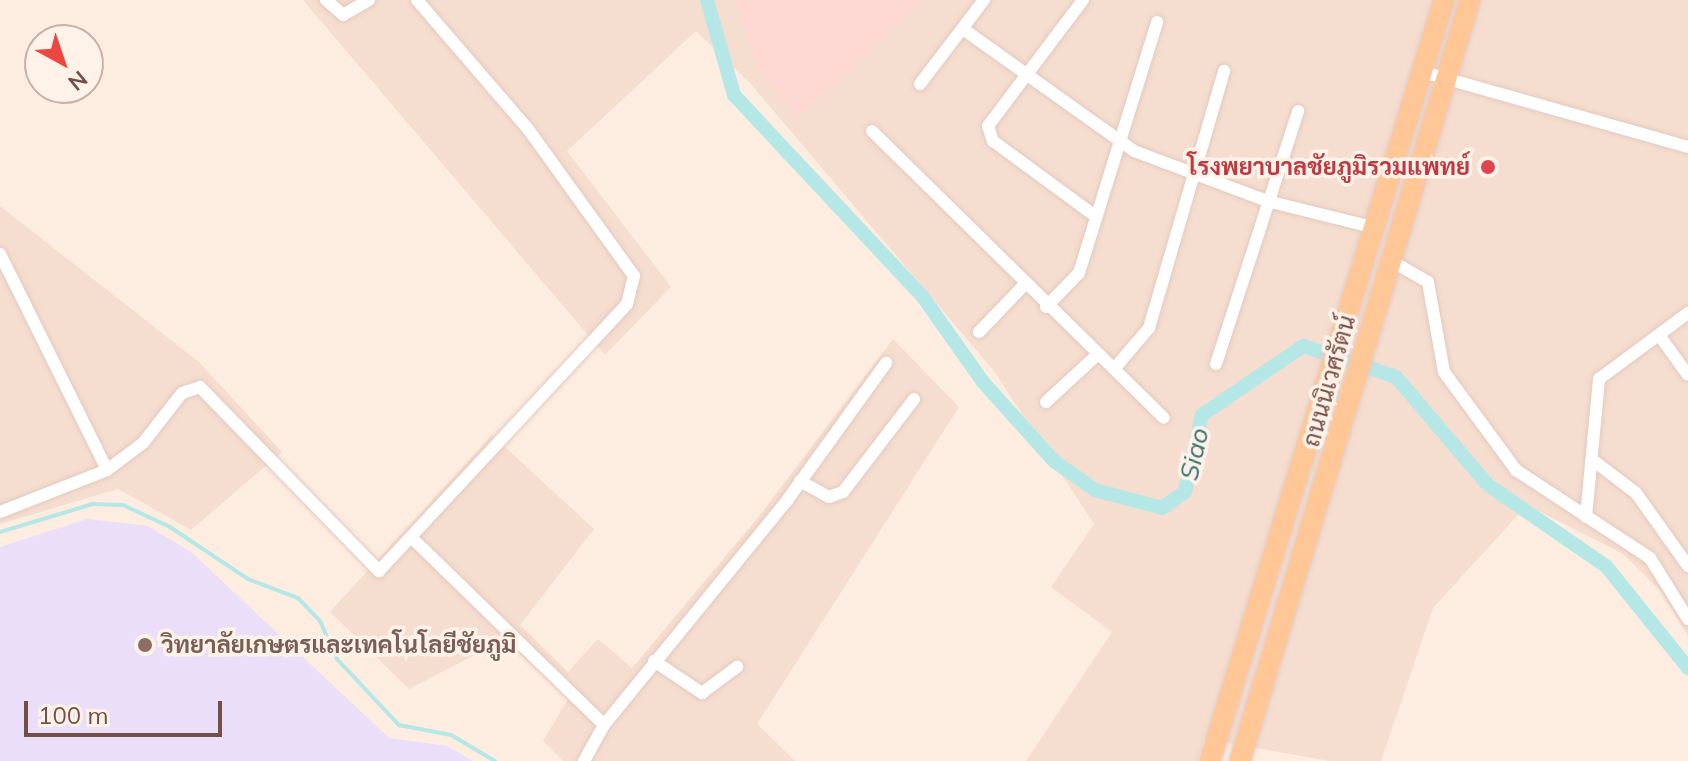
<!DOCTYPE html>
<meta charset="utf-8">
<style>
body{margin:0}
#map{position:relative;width:1688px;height:761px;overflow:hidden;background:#fdede1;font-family:Mulish,Sarabun,sans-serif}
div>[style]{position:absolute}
.residential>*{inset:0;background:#f5ddcf}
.commercial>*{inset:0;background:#fed9d4}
.education>*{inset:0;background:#eadef9}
.stream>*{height:4px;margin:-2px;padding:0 2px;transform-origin:2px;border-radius:2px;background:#b5e7e6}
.canal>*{height:14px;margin:-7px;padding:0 7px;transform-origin:7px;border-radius:7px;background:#b5e7e6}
.roads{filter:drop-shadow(0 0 2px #e4cabf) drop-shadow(0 0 2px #e4cabf)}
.minor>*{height:12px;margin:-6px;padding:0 6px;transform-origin:6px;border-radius:6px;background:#fff}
.primary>*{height:20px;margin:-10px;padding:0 10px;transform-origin:10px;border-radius:10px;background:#ffc696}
.dots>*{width:22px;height:22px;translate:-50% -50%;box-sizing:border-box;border:4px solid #fff2e8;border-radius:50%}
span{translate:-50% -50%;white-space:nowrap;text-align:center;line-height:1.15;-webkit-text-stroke:7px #fff2e8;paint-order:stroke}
.health-label{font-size:24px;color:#be3a42;font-weight:700}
.right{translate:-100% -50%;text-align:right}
.street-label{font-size:24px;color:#754f47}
.education-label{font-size:24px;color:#785e54;font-weight:700}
.left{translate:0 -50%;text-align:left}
.water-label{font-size:26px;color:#377474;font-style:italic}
.north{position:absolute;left:24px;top:24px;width:80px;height:80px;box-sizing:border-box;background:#fff2e8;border:2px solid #c8b1a8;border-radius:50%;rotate:140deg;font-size:22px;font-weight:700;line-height:32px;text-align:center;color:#754f47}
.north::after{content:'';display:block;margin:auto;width:28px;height:36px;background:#ed4840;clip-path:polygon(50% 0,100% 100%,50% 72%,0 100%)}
.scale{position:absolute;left:24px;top:701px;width:198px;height:36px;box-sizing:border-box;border:4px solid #754f47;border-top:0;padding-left:10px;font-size:24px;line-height:28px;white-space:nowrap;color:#754f47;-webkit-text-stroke:6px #fff2e8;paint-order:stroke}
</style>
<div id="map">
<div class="residential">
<div style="clip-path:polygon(303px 0,1688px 0,1688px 636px,1659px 589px,1623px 554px,1527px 505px,1433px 608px,1381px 761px,1330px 761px,1204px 739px,1198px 761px,1026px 761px,1112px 632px,1051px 587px,1094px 524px,994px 371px,749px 82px,696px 31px,567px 151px,671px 287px,605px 355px)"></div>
<div style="clip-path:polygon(0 206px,199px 362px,282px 452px,191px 530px,118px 489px,0 524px)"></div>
<div style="clip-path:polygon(893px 339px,959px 407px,757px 724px,795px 761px,563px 761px,543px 741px,568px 699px,504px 640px,409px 689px,330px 612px,492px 435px,594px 529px,520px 625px,568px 672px,598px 639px,632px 668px,760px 515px)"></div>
</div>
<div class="commercial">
<div style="clip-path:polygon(735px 0,923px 0,799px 117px,760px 72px)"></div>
</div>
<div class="education">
<div style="clip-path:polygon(87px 519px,148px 526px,191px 552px,389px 738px,447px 746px,473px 761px,0 761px,0 547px)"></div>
</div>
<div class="stream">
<div style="left:0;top:532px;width:97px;rotate:-16.8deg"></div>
<div style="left:93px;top:504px;width:30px;rotate:2deg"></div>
<div style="left:123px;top:505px;width:52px;rotate:25.1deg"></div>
<div style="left:170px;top:527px;width:94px;rotate:33.7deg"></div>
<div style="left:248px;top:579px;width:53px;rotate:20.8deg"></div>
<div style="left:298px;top:598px;width:32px;rotate:46deg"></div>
<div style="left:320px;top:621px;width:42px;rotate:65.9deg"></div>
<div style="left:337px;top:659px;width:91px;rotate:46.8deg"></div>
<div style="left:399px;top:725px;width:53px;rotate:10.9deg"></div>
<div style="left:451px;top:735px;width:51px;rotate:30.6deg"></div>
</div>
<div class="canal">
<div style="left:707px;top:0;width:99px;rotate:74.1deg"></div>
<div style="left:734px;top:95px;width:277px;rotate:46.9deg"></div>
<div style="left:923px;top:297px;width:104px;rotate:54.8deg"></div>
<div style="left:983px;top:382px;width:106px;rotate:48.1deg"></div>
<div style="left:1054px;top:461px;width:50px;rotate:35.3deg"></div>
<div style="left:1095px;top:490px;width:69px;rotate:15deg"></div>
<div style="left:1162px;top:508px;width:28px;rotate:-35deg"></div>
<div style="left:1185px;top:492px;width:79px;rotate:-77.6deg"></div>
<div style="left:1202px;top:415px;width:122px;rotate:-34.3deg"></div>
<div style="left:1303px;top:346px;width:98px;rotate:18.4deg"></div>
<div style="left:1396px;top:377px;width:142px;rotate:49.6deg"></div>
<div style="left:1488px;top:485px;width:143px;rotate:34.5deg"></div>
<div style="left:1606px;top:566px;width:131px;rotate:51.2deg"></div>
</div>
<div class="roads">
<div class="minor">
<div style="left:326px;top:0;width:23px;rotate:41deg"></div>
<div style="left:343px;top:15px;width:30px;rotate:-30deg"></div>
<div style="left:1083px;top:0;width:158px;rotate:127deg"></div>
<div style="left:988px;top:126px;width:16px;rotate:72deg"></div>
<div style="left:993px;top:141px;width:127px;rotate:36.3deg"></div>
<div style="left:963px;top:29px;width:210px;rotate:35.5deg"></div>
<div style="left:1134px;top:151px;width:142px;rotate:20.6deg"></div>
<div style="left:1267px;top:201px;width:112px;rotate:13.9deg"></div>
<div style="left:1423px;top:72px;width:275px;rotate:15.8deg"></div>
<div style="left:920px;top:84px;width:106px;rotate:-52.7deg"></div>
<div style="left:872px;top:131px;width:409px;rotate:44.5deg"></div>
<div style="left:0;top:254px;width:241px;rotate:63.6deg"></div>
<div style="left:1393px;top:262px;width:40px;rotate:29.7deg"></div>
<div style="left:1428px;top:282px;width:91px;rotate:79.9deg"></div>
<div style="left:1444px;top:372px;width:122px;rotate:53.7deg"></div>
<div style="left:1516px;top:470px;width:160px;rotate:33.3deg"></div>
<div style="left:1650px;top:558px;width:72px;rotate:58.1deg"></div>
<div style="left:1046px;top:307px;width:47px;rotate:-45.9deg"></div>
<div style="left:1079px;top:273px;width:263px;rotate:-72.7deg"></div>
<div style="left:979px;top:332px;width:65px;rotate:-46.2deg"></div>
<div style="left:1659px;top:335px;width:49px;rotate:54.1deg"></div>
<div style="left:1216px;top:364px;width:266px;rotate:-72deg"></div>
<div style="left:1114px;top:369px;width:54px;rotate:-49.5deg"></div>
<div style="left:1149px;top:328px;width:268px;rotate:-73.7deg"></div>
<div style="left:1046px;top:402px;width:71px;rotate:-42.7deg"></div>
<div style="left:1594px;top:461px;width:53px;rotate:37.3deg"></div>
<div style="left:1636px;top:493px;width:90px;rotate:54.5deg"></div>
<div style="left:800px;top:481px;width:33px;rotate:29deg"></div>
<div style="left:829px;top:497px;width:15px;rotate:-20deg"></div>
<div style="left:843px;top:492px;width:117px;rotate:-52.6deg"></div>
<div style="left:0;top:512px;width:115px;rotate:-21.4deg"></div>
<div style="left:107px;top:470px;width:45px;rotate:-36.9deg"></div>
<div style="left:143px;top:443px;width:63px;rotate:-52deg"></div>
<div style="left:182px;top:393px;width:19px;rotate:-18deg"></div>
<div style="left:200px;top:387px;width:257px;rotate:45.8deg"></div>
<div style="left:379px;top:571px;width:364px;rotate:-47.1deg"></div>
<div style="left:627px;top:304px;width:29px;rotate:-76deg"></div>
<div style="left:634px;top:276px;width:181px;rotate:-125.8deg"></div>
<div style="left:528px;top:129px;width:170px;rotate:-130.7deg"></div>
<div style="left:1586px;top:517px;width:139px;rotate:-84.6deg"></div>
<div style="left:1599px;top:379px;width:111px;rotate:-36.6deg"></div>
<div style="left:412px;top:538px;width:268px;rotate:44.2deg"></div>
<div style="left:654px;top:661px;width:58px;rotate:33.7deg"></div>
<div style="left:702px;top:693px;width:44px;rotate:-36.6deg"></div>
<div style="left:584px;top:761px;width:41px;rotate:-60.9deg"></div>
<div style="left:604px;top:725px;width:291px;rotate:-50.8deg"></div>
<div style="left:788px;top:499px;width:168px;rotate:-54.2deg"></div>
</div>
<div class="primary">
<div style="left:1210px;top:761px;width:796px;rotate:-72.91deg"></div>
<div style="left:1240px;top:761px;width:795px;rotate:-73.18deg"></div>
</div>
</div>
<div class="dots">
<div style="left:1488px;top:167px;background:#e0444e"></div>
<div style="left:145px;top:645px;background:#8d6e63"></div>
</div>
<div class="health-label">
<span class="right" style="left:1470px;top:167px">โรงพยาบาลชัยภูมิรวมแพทย์</span>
</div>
<div class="street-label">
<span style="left:1329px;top:381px;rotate:-74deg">ถนนนิเวศรัตน์</span>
</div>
<div class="education-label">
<span class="left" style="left:161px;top:645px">วิทยาลัยเกษตรและเทคโนโลยีชัยภูมิ</span>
</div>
<div class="water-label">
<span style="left:1194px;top:454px;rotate:-77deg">Siao</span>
</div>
<div class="north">N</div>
<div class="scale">100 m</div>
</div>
